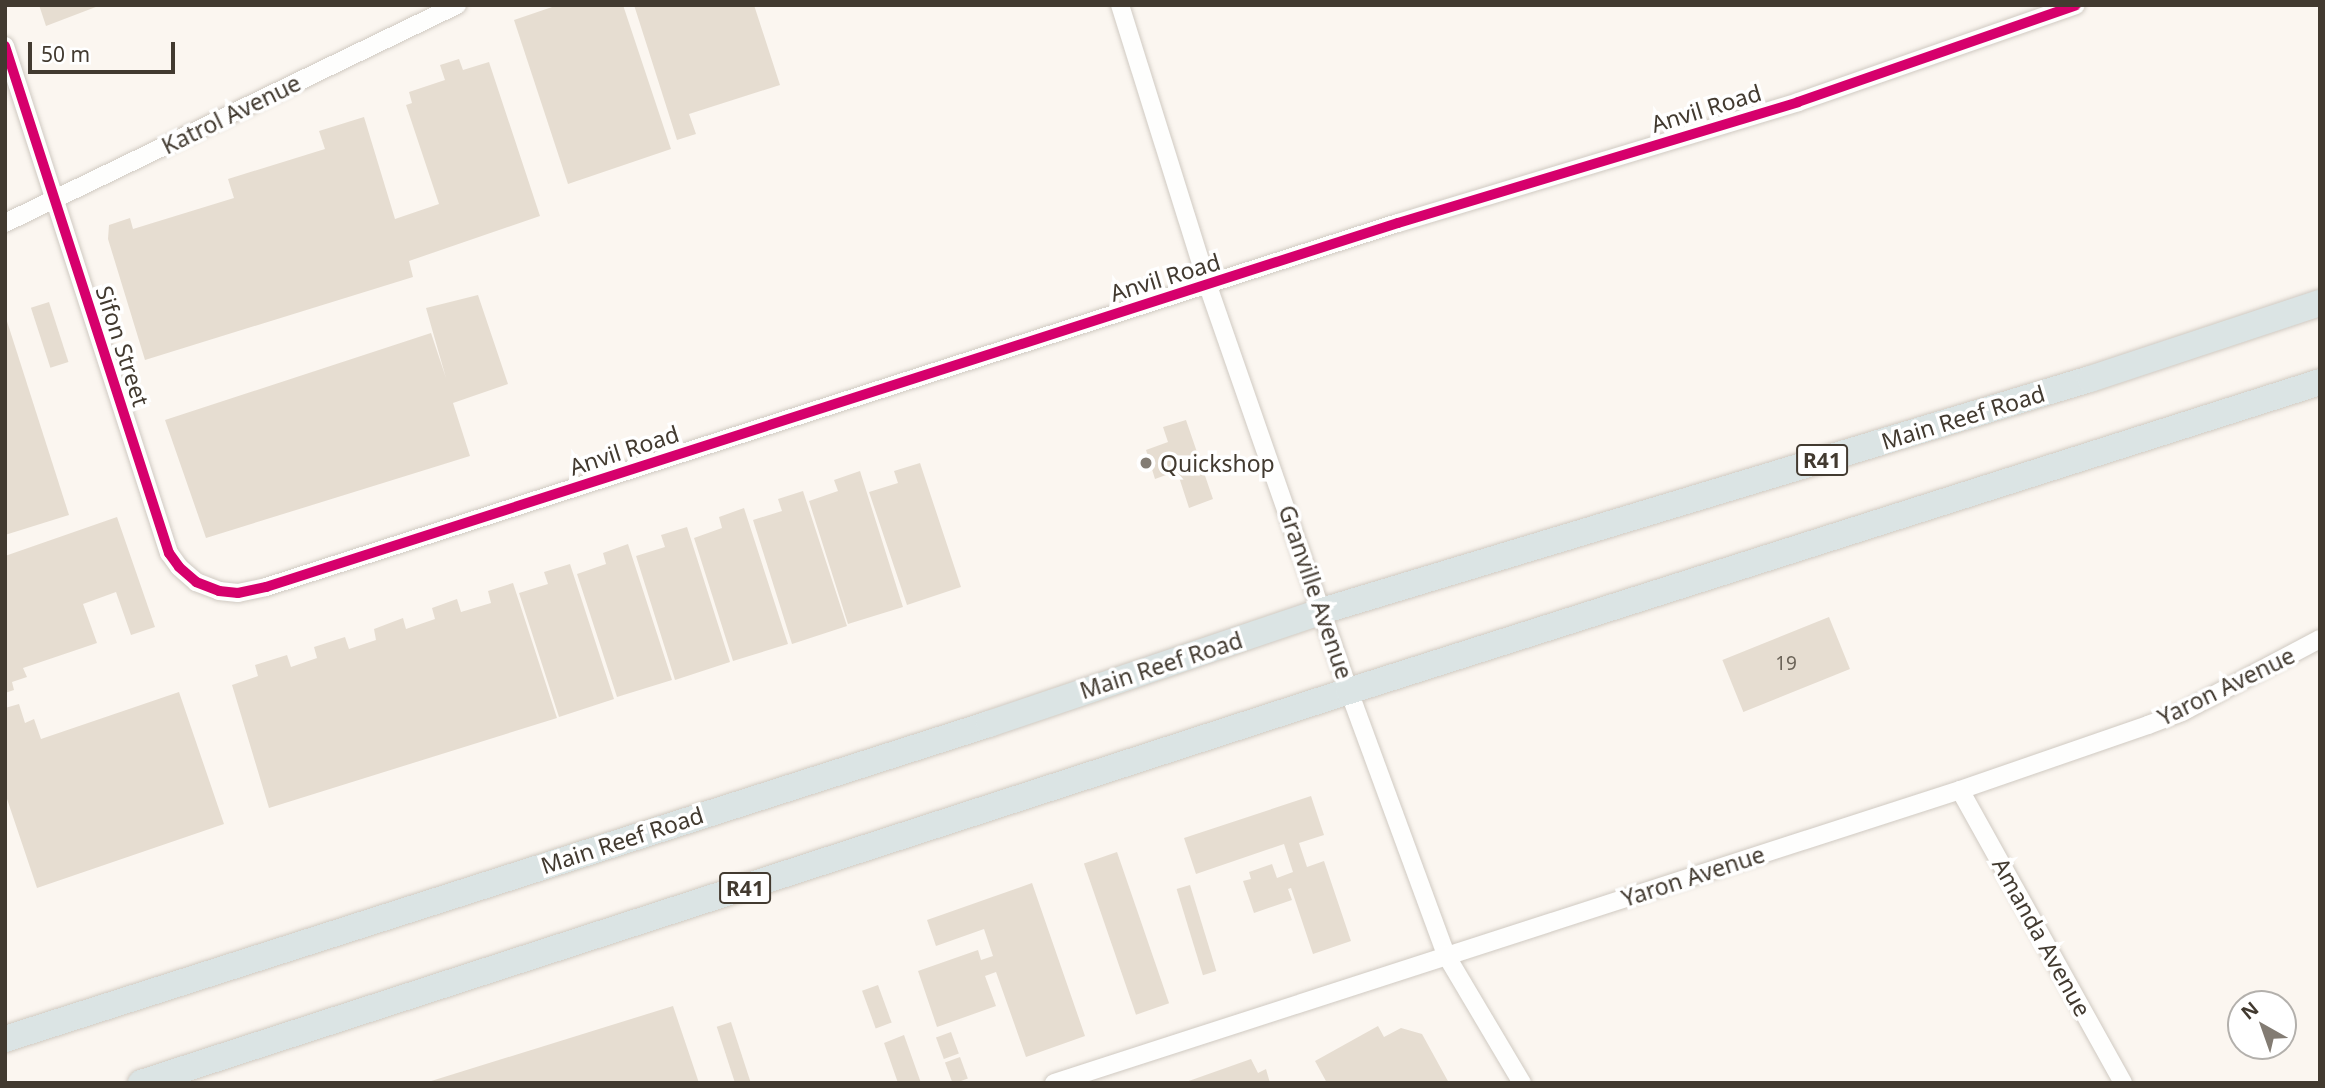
<!DOCTYPE html>
<style>
body{margin:0}
#map{position:relative;width:2325px;height:1088px;overflow:hidden;background:#fbf6f0;font-family:"Noto Sans",sans-serif}
div>[style]{position:absolute}
.building>*{inset:0;background:#e6ddd1;transform-origin:0 0}
.roads{filter:drop-shadow(0 0 2px #d0cac2) drop-shadow(0 0 2px #d0cac2)}
.minor>*{height:18px;margin:-9px;padding:0 9px;transform-origin:9px;border-radius:9px;background:#fefefd}
.primary>*{height:26px;margin:-13px;padding:0 13px;transform-origin:13px;border-radius:13px;background:#dbe4e4}
.cycleway>*{height:10px;margin:-5px;padding:0 5px;transform-origin:5px;border-radius:5px;background:#d6006c}
.dots>*{width:19px;height:19px;translate:-50% -50%;box-sizing:border-box;border:4px solid #fff;border-radius:50%}
span{translate:-50% -50%;white-space:nowrap;text-align:center;line-height:1.15;-webkit-text-stroke:7px #fff;paint-order:stroke}
.number-label{font-size:19px;color:#6b6358}
.number-label span{-webkit-text-stroke-width:0}
.shield-label span{padding:2px 5px;background:#fff;border:2px solid;border-radius:5px;-webkit-text-stroke-width:0}
.shield-label{font-size:21px;color:#423a30;font-weight:700}
.street-label{font-size:23px;color:#423a30}
.poi-label{font-size:23px;color:#423a30}
.left{translate:0 -50%;text-align:left}
.frame{position:absolute;inset:0;border:7px solid #423a30;pointer-events:none}
.north{position:absolute;left:2227px;top:990px;width:70px;height:70px;box-sizing:border-box;background:#fff;border:2px solid #b3b0ac;border-radius:50%;rotate:320deg;font-size:19px;font-weight:700;line-height:28px;text-align:center;color:#423a30}
.north::after{content:'';display:block;margin:auto;width:24px;height:32px;background:#837c73;clip-path:polygon(50% 0,100% 100%,50% 72%,0 100%)}
.scale{position:absolute;left:28px;top:42px;width:147px;height:32px;box-sizing:border-box;border:4px solid #423a30;border-top:0;padding-left:9px;font-size:21px;line-height:24px;white-space:nowrap;color:#423a30;-webkit-text-stroke:5px #fff;paint-order:stroke}
</style>
<div id="map">
<div class="building">
<div style="clip-path:polygon(39px 5px,101px 5px,46px 26px)"></div>
<div style="clip-path:polygon(558px 5px,623px 5px,671px 149px,568px 184px,514px 20px)"></div>
<div style="clip-path:polygon(634px 5px,754px 5px,780px 85px,689px 114px,696px 134px,677px 140px)"></div>
<div style="clip-path:polygon(459px 59px,463px 70px,489px 62px,540px 216px,409px 261px,413px 277px,145px 360px,108px 239px,109px 225px,130px 218px,133px 229px,234px 198px,228px 179px,325px 149px,319px 131px,364px 117px,395px 219px,439px 204px,406px 105px,412px 103px,409px 92px,445px 80px,440px 65px)"></div>
<div style="clip-path:polygon(478px 295px,508px 384px,453px 403px,470px 456px,206px 538px,165px 420px,431px 333px,446px 378px,426px 308px)"></div>
<div style="left:49px;top:302px;width:63px;height:19px;rotate:72deg"></div>
<div style="clip-path:polygon(5px 315px,69px 515px,5px 535px)"></div>
<div style="clip-path:polygon(1186px 420px,1213px 499px,1189px 508px,1177px 471px,1155px 479px,1146px 450px,1168px 442px,1163px 427px)"></div>
<div style="clip-path:polygon(920px 463px,961px 587px,907px 605px,869px 492px,898px 483px,894px 471px)"></div>
<div style="clip-path:polygon(860px 471px,903px 607px,848px 624px,809px 501px,838px 491px,834px 480px)"></div>
<div style="clip-path:polygon(803px 491px,847px 626px,792px 644px,753px 520px,782px 511px,778px 499px)"></div>
<div style="clip-path:polygon(744px 508px,788px 644px,733px 661px,694px 538px,722px 528px,719px 517px)"></div>
<div style="clip-path:polygon(117px 517px,155px 627px,131px 635px,116px 592px,83px 604px,97px 643px,23px 668px,27px 677px,12px 682px,14px 690px,5px 693px,5px 556px)"></div>
<div style="clip-path:polygon(687px 527px,730px 662px,675px 680px,636px 556px,665px 547px,661px 535px)"></div>
<div style="clip-path:polygon(628px 544px,672px 680px,617px 697px,577px 574px,606px 564px,603px 553px)"></div>
<div style="clip-path:polygon(570px 564px,614px 699px,559px 717px,519px 593px,548px 584px,544px 572px)"></div>
<div style="clip-path:polygon(513px 583px,557px 718px,269px 808px,232px 685px,258px 676px,255px 665px,287px 655px,291px 667px,317px 658px,314px 647px,345px 637px,349px 649px,376px 640px,374px 629px,403px 618px,406px 629px,435px 619px,432px 608px,457px 599px,461px 612px,491px 603px,488px 591px)"></div>
<div style="left:1829px;top:617px;width:56px;height:115px;rotate:68deg"></div>
<div style="clip-path:polygon(179px 692px,224px 824px,37px 888px,5px 793px,5px 708px,19px 704px,25px 723px,34px 719px,41px 739px)"></div>
<div style="clip-path:polygon(1311px 796px,1324px 835px,1299px 843px,1307px 867px,1324px 861px,1351px 941px,1313px 954px,1291px 888px,1288px 889px,1292px 900px,1254px 913px,1243px 881px,1251px 879px,1249px 872px,1272px 864px,1277px 878px,1293px 872px,1284px 844px,1196px 874px,1184px 838px)"></div>
<div style="left:1117px;top:852px;width:160px;height:35px;rotate:71deg"></div>
<div style="clip-path:polygon(1032px 883px,1085px 1036px,1026px 1057px,996px 972px,985px 976px,996px 1006px,937px 1027px,918px 971px,978px 950px,981px 960px,993px 956px,984px 929px,936px 946px,927px 920px)"></div>
<div style="left:1190px;top:885px;width:90px;height:14px;rotate:73deg"></div>
<div style="left:878px;top:985px;width:40px;height:17px;rotate:70deg"></div>
<div style="clip-path:polygon(673px 1006px,699px 1083px,428px 1083px,428px 1082px)"></div>
<div style="left:731px;top:1022px;width:64px;height:15px;rotate:72deg"></div>
<div style="clip-path:polygon(1378px 1026px,1384px 1037px,1401px 1028px,1422px 1034px,1449px 1083px,1327px 1083px,1315px 1061px)"></div>
<div style="left:951px;top:1032px;width:23px;height:16px;rotate:70deg"></div>
<div style="clip-path:polygon(904px 1035px,921px 1083px,898px 1083px,884px 1043px)"></div>
<div style="left:960px;top:1057px;width:23px;height:16px;rotate:70deg"></div>
<div style="clip-path:polygon(1251px 1059px,1258px 1073px,1266px 1069px,1270px 1083px,1183px 1083px)"></div>
</div>
<div class="roads">
<div class="minor">
<div style="left:1120px;top:5px;width:294px;rotate:72.6deg"></div>
<div style="left:1208px;top:286px;width:429px;rotate:70.8deg"></div>
<div style="left:1349px;top:691px;width:281px;rotate:69.8deg"></div>
<div style="left:1446px;top:955px;width:149px;rotate:59.3deg"></div>
<div style="left:5px;top:46px;width:533px;rotate:72.08deg"></div>
<div style="left:169px;top:553px;width:17px;rotate:54deg"></div>
<div style="left:179px;top:567px;width:23px;rotate:41deg"></div>
<div style="left:196px;top:582px;width:25px;rotate:21deg"></div>
<div style="left:219px;top:591px;width:19px;rotate:6deg"></div>
<div style="left:238px;top:593px;width:29px;rotate:-12deg"></div>
<div style="left:266px;top:587px;width:1189px;rotate:-17.83deg"></div>
<div style="left:1398px;top:223px;width:418px;rotate:-16.8deg"></div>
<div style="left:1798px;top:102px;width:294px;rotate:-19.2deg"></div>
<div style="left:5px;top:223px;width:502px;rotate:-25.75deg"></div>
<div style="left:1960px;top:790px;width:335px;rotate:60.9deg"></div>
<div style="left:1054px;top:1083px;width:952px;rotate:-17.92deg"></div>
<div style="left:1960px;top:790px;width:199px;rotate:-19.1deg"></div>
<div style="left:2148px;top:725px;width:36px;rotate:-21deg"></div>
<div style="left:2182px;top:712px;width:156px;rotate:-27.9deg"></div>
</div>
<div class="primary">
<div style="left:5px;top:1039px;width:1033px;rotate:-17.75deg"></div>
<div style="left:989px;top:724px;width:352px;rotate:-18.7deg"></div>
<div style="left:1322px;top:611px;width:802px;rotate:-16.81deg"></div>
<div style="left:2090px;top:379px;width:242px;rotate:-18.3deg"></div>
<div style="left:141px;top:1083px;width:1270px;rotate:-17.98deg"></div>
<div style="left:1349px;top:691px;width:1019px;rotate:-17.65deg"></div>
</div>
</div>
<div class="cycleway">
<div style="left:5px;top:46px;width:533px;rotate:72.08deg"></div>
<div style="left:169px;top:553px;width:17px;rotate:54deg"></div>
<div style="left:179px;top:567px;width:23px;rotate:41deg"></div>
<div style="left:196px;top:582px;width:25px;rotate:21deg"></div>
<div style="left:219px;top:591px;width:19px;rotate:6deg"></div>
<div style="left:238px;top:593px;width:29px;rotate:-12deg"></div>
<div style="left:266px;top:587px;width:1189px;rotate:-17.83deg"></div>
<div style="left:1398px;top:223px;width:418px;rotate:-16.8deg"></div>
<div style="left:1798px;top:102px;width:294px;rotate:-19.2deg"></div>
</div>
<div class="dots">
<div style="left:1146px;top:463px;background:#837c73"></div>
</div>
<div class="number-label">
<span style="left:1786px;top:664px">19</span>
</div>
<div class="shield-label">
<span style="left:1822px;top:460px">R41</span>
<span style="left:745px;top:888px">R41</span>
</div>
<div class="street-label">
<span style="left:1706px;top:108px;rotate:-17deg">Anvil Road</span>
<span style="left:231px;top:114px;rotate:-26deg">Katrol Avenue</span>
<span style="left:1165px;top:277px;rotate:-17deg">Anvil Road</span>
<span style="left:123px;top:346px;rotate:72deg">Sifon Street</span>
<span style="left:1963px;top:417px;rotate:-17deg">Main Reef Road</span>
<span style="left:624px;top:450px;rotate:-18deg">Anvil Road</span>
<span style="left:1316px;top:592px;rotate:71deg">Granville Avenue</span>
<span style="left:1161px;top:665px;rotate:-18deg">Main Reef Road</span>
<span style="left:2226px;top:686px;rotate:-26deg">Yaron Avenue</span>
<span style="left:622px;top:840px;rotate:-18deg">Main Reef Road</span>
<span style="left:1693px;top:876px;rotate:-18deg">Yaron Avenue</span>
<span style="left:2042px;top:937px;rotate:61deg">Amanda Avenue</span>
</div>
<div class="poi-label">
<span class="left" style="left:1160px;top:463px">Quickshop</span>
</div>
<div class="frame"></div>
<div class="north">N</div>
<div class="scale">50 m</div>
</div>
